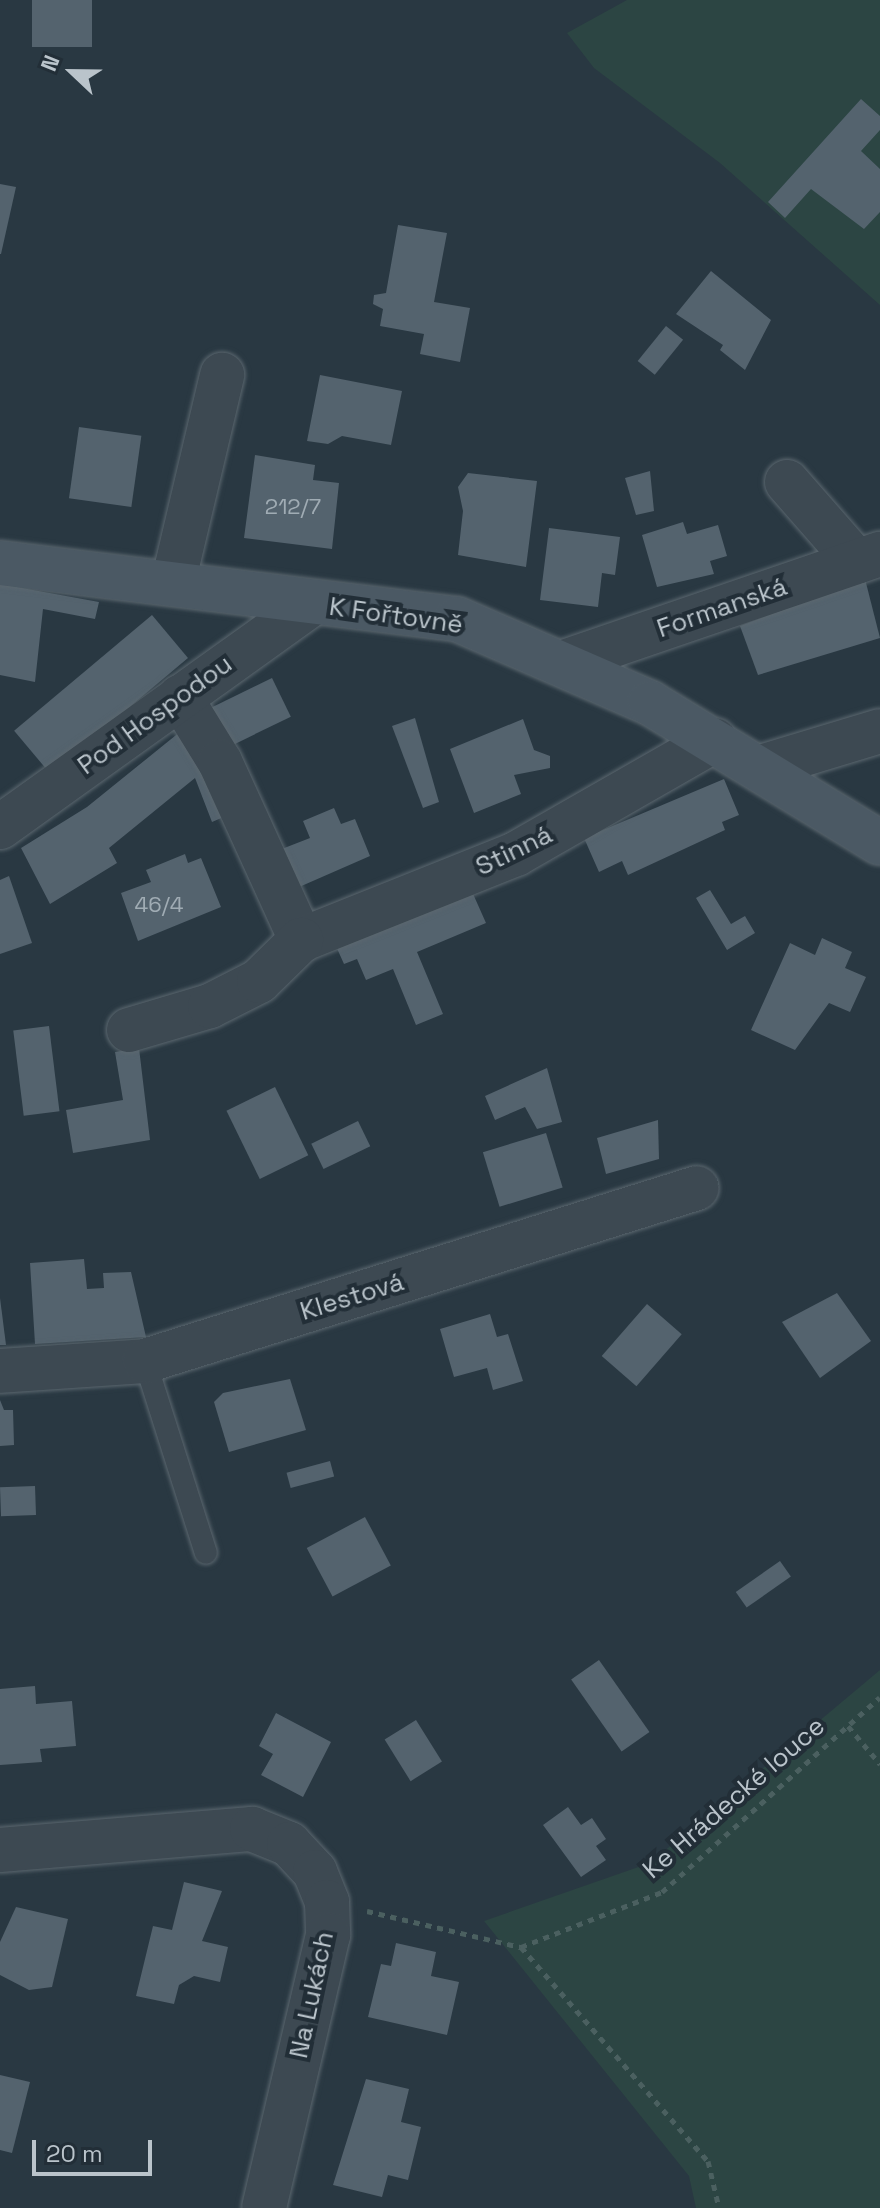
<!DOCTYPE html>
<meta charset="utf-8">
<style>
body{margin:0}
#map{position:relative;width:880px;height:2208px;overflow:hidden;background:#293842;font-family:"Space Grotesk",sans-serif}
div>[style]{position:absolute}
.green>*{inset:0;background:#2c4543}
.building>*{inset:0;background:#54636e;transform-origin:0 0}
.path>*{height:5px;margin-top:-2.5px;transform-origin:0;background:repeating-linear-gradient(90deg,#4b6060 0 6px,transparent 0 12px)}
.roads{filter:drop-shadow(0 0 2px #5b676f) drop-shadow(0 0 2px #5b676f)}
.lane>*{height:22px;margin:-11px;padding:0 11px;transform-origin:11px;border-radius:11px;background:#3d4952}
.street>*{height:44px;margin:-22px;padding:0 22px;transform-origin:22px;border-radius:22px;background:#3d4952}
.secondary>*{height:44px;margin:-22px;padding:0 22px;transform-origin:22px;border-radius:22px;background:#4b5964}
span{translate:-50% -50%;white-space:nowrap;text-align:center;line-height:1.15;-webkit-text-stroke:8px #222e37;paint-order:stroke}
.number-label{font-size:22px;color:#a0acb4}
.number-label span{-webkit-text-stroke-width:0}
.street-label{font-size:26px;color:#bac4cb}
.north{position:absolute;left:32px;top:32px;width:80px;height:80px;-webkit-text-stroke:6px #222e37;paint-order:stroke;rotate:292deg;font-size:22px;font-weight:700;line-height:32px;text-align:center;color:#bac4cb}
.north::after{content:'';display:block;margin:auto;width:28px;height:36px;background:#bac4cb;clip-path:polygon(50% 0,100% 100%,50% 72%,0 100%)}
.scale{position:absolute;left:32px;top:2140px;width:120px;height:36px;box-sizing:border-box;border:4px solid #bac4cb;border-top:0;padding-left:10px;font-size:24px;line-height:28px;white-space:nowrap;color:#bac4cb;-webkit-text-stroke:6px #222e37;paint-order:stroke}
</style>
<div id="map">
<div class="green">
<div style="clip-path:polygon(627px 0,880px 0,880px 305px,720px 163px,594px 68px,567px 33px)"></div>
<div style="clip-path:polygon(880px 1670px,880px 2208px,696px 2208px,689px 2176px,484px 1921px,650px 1863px)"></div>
</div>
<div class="building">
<div style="left:32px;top:0;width:60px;height:47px"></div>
<div style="clip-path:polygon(861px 99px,880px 116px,880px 130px,861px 151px,880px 169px,880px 212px,864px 229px,811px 189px,785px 218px,768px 202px)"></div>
<div style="clip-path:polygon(0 184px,16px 187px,1px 254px,0 254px)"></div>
<div style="clip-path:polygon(398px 225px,447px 233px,434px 302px,470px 308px,460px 362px,420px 354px,424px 334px,380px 326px,383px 309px,373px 304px,374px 295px,386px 293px)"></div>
<div style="clip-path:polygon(711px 271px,771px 320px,745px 370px,720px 350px,723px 345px,676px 314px)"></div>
<div style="left:666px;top:326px;width:22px;height:45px;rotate:39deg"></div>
<div style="clip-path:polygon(320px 375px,402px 391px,391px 445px,342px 436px,328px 444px,307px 441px)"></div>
<div style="left:79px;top:427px;width:63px;height:72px;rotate:8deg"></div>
<div style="clip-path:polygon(255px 455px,315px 465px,313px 480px,339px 483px,332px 549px,244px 538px)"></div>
<div style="clip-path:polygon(650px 471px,654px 511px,636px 515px,625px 478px)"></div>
<div style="clip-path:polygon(468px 473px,537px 481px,526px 567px,458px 555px,463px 511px,458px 487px)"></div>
<div style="clip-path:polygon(683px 522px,687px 534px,718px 525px,727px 556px,710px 561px,714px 574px,657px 587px,642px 535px)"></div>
<div style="clip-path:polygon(549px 528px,620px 537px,615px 575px,602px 573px,598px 607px,540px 600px)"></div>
<div style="clip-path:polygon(865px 579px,880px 638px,758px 675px,740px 626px)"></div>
<div style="clip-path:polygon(0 584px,99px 602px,95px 619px,43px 609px,35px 682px,0 675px)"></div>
<div style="left:152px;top:615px;width:56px;height:180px;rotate:50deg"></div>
<div style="left:272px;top:678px;width:43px;height:73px;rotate:64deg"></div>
<div style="clip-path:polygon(415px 718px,439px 802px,423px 808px,392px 726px)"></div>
<div style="clip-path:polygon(523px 719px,534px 750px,550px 756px,550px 768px,514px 775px,521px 794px,474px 813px,450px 749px)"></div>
<div style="clip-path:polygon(186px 727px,233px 813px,212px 822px,195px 778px,109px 848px,117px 863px,50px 904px,21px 848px,87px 807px)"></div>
<div style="clip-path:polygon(724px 779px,739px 815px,722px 822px,725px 830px,628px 875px,622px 861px,599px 872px,584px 838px)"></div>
<div style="clip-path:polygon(334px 808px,341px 824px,355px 819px,370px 856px,290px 891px,274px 852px,310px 838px,303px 821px)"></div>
<div style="clip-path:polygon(185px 854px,188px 863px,201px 858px,221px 907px,138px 941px,121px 893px,151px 882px,146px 870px)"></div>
<div style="clip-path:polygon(9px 876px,32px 943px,0 954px,0 880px)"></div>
<div style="clip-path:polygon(470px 887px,486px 923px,417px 952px,443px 1014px,416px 1025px,393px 969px,366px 980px,357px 959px,344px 964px,335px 944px)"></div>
<div style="clip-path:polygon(710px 890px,731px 924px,745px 916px,755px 933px,727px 950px,696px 898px)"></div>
<div style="clip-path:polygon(822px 938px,852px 952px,845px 968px,866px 977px,850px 1012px,829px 1003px,795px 1050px,751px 1030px,790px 943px,815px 955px)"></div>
<div style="left:49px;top:1026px;width:86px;height:36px;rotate:83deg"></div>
<div style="clip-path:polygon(139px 1048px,150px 1140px,73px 1153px,66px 1110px,123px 1100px,115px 1052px)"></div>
<div style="clip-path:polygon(547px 1068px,562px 1122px,537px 1129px,525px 1107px,495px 1120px,485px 1096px)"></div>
<div style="left:275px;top:1087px;width:76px;height:54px;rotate:64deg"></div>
<div style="clip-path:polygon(658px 1120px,659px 1159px,606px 1174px,597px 1138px)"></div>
<div style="left:358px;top:1121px;width:28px;height:52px;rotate:64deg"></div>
<div style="left:546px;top:1133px;width:57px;height:66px;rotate:73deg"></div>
<div style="clip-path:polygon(84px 1259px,87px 1289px,104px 1288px,103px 1273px,131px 1272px,146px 1337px,35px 1344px,30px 1263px)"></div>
<div style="clip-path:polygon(837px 1293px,871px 1341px,820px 1378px,782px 1322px)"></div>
<div style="clip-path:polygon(0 1298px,6px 1345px,0 1345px)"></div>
<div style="left:647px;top:1304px;width:46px;height:69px;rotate:41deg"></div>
<div style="clip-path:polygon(490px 1314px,497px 1337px,508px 1334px,523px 1381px,493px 1390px,487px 1368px,454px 1377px,440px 1329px)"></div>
<div style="clip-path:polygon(290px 1379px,306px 1430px,229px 1452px,214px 1402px,223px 1393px)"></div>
<div style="clip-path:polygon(0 1400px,4px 1410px,13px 1410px,14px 1445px,0 1446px)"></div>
<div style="left:330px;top:1461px;width:16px;height:45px;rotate:75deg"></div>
<div style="left:35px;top:1486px;width:29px;height:35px;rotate:88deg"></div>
<div style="left:365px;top:1517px;width:55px;height:66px;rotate:62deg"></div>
<div style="left:780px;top:1561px;width:19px;height:54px;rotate:55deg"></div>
<div style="left:599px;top:1660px;width:88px;height:34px;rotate:55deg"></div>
<div style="clip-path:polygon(35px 1686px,36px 1704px,72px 1701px,76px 1746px,40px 1749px,42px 1762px,0 1765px,0 1689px)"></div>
<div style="clip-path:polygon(276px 1713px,331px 1742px,303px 1797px,261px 1775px,273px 1754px,259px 1746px)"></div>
<div style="left:416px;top:1720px;width:49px;height:37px;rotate:58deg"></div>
<div style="clip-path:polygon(568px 1807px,581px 1825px,592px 1818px,606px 1839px,596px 1846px,606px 1860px,581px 1877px,543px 1825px)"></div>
<div style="clip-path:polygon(184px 1882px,222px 1891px,202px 1941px,228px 1947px,220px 1982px,194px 1976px,179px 1985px,174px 2004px,136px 1996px,153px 1926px,172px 1930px)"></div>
<div style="clip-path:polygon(16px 1907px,68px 1919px,52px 1987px,29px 1990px,0 1975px,0 1942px)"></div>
<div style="clip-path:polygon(396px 1943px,436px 1952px,431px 1976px,459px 1982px,447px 2035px,368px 2017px,381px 1964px,391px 1966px)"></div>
<div style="clip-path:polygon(0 2075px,30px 2082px,12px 2153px,0 2150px)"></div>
<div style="clip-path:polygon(366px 2079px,409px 2089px,401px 2122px,421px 2127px,408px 2180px,388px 2175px,382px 2197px,333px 2185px)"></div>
</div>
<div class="path">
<div style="left:848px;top:1726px;width:50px;rotate:49.9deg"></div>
<div style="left:367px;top:1911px;width:158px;rotate:13.2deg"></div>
<div style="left:521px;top:1947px;width:151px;rotate:-21.3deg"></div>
<div style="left:662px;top:1892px;width:292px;rotate:-41.8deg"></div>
<div style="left:521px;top:1947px;width:284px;rotate:48.9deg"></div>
<div style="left:708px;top:2161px;width:48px;rotate:76.8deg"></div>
</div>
<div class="roads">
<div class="lane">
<div style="left:145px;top:1361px;width:201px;rotate:72.4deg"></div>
</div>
<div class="street">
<div style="left:787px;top:482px;width:106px;rotate:48.8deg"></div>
<div style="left:173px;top:583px;width:214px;rotate:-76.7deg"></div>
<div style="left:564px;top:662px;width:334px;rotate:-18.9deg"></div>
<div style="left:180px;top:697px;width:76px;rotate:58.4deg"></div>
<div style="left:220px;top:762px;width:196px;rotate:65.5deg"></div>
<div style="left:301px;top:940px;width:232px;rotate:-21.8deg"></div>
<div style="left:516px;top:854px;width:229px;rotate:-29.8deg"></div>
<div style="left:761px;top:767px;width:124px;rotate:-16.8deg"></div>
<div style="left:0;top:827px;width:381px;rotate:-35.6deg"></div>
<div style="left:129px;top:1030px;width:84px;rotate:-16.5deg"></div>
<div style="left:210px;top:1006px;width:55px;rotate:-27deg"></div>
<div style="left:259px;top:981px;width:59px;rotate:-44.3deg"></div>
<div style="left:0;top:1371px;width:145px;rotate:-3.9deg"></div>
<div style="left:145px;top:1361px;width:578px;rotate:-17.4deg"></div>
<div style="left:0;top:1850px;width:253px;rotate:-4.8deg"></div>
<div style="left:252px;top:1829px;width:40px;rotate:22deg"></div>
<div style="left:289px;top:1844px;width:38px;rotate:47deg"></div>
<div style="left:315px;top:1872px;width:32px;rotate:68deg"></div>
<div style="left:327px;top:1902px;width:33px;rotate:88deg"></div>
<div style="left:328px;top:1935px;width:280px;rotate:103.2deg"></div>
</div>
<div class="secondary">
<div style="left:0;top:563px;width:460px;rotate:7deg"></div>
<div style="left:457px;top:619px;width:210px;rotate:23.5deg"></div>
<div style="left:650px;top:703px;width:269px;rotate:31.3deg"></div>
</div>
</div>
<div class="number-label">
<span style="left:293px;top:507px">212/7</span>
<span style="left:159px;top:905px">46/4</span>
</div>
<div class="street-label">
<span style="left:722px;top:608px;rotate:-19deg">Formanská</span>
<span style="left:396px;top:616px;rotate:8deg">K Fořtovně</span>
<span style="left:155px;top:715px;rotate:-36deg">Pod Hospodou</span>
<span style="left:514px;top:851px;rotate:-26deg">Stinná</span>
<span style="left:352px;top:1297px;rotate:-17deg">Klestová</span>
<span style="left:734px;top:1798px;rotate:-41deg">Ke Hrádecké louce</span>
<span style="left:312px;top:1995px;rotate:-78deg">Na Lukách</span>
</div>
<div class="north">N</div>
<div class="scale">20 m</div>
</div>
